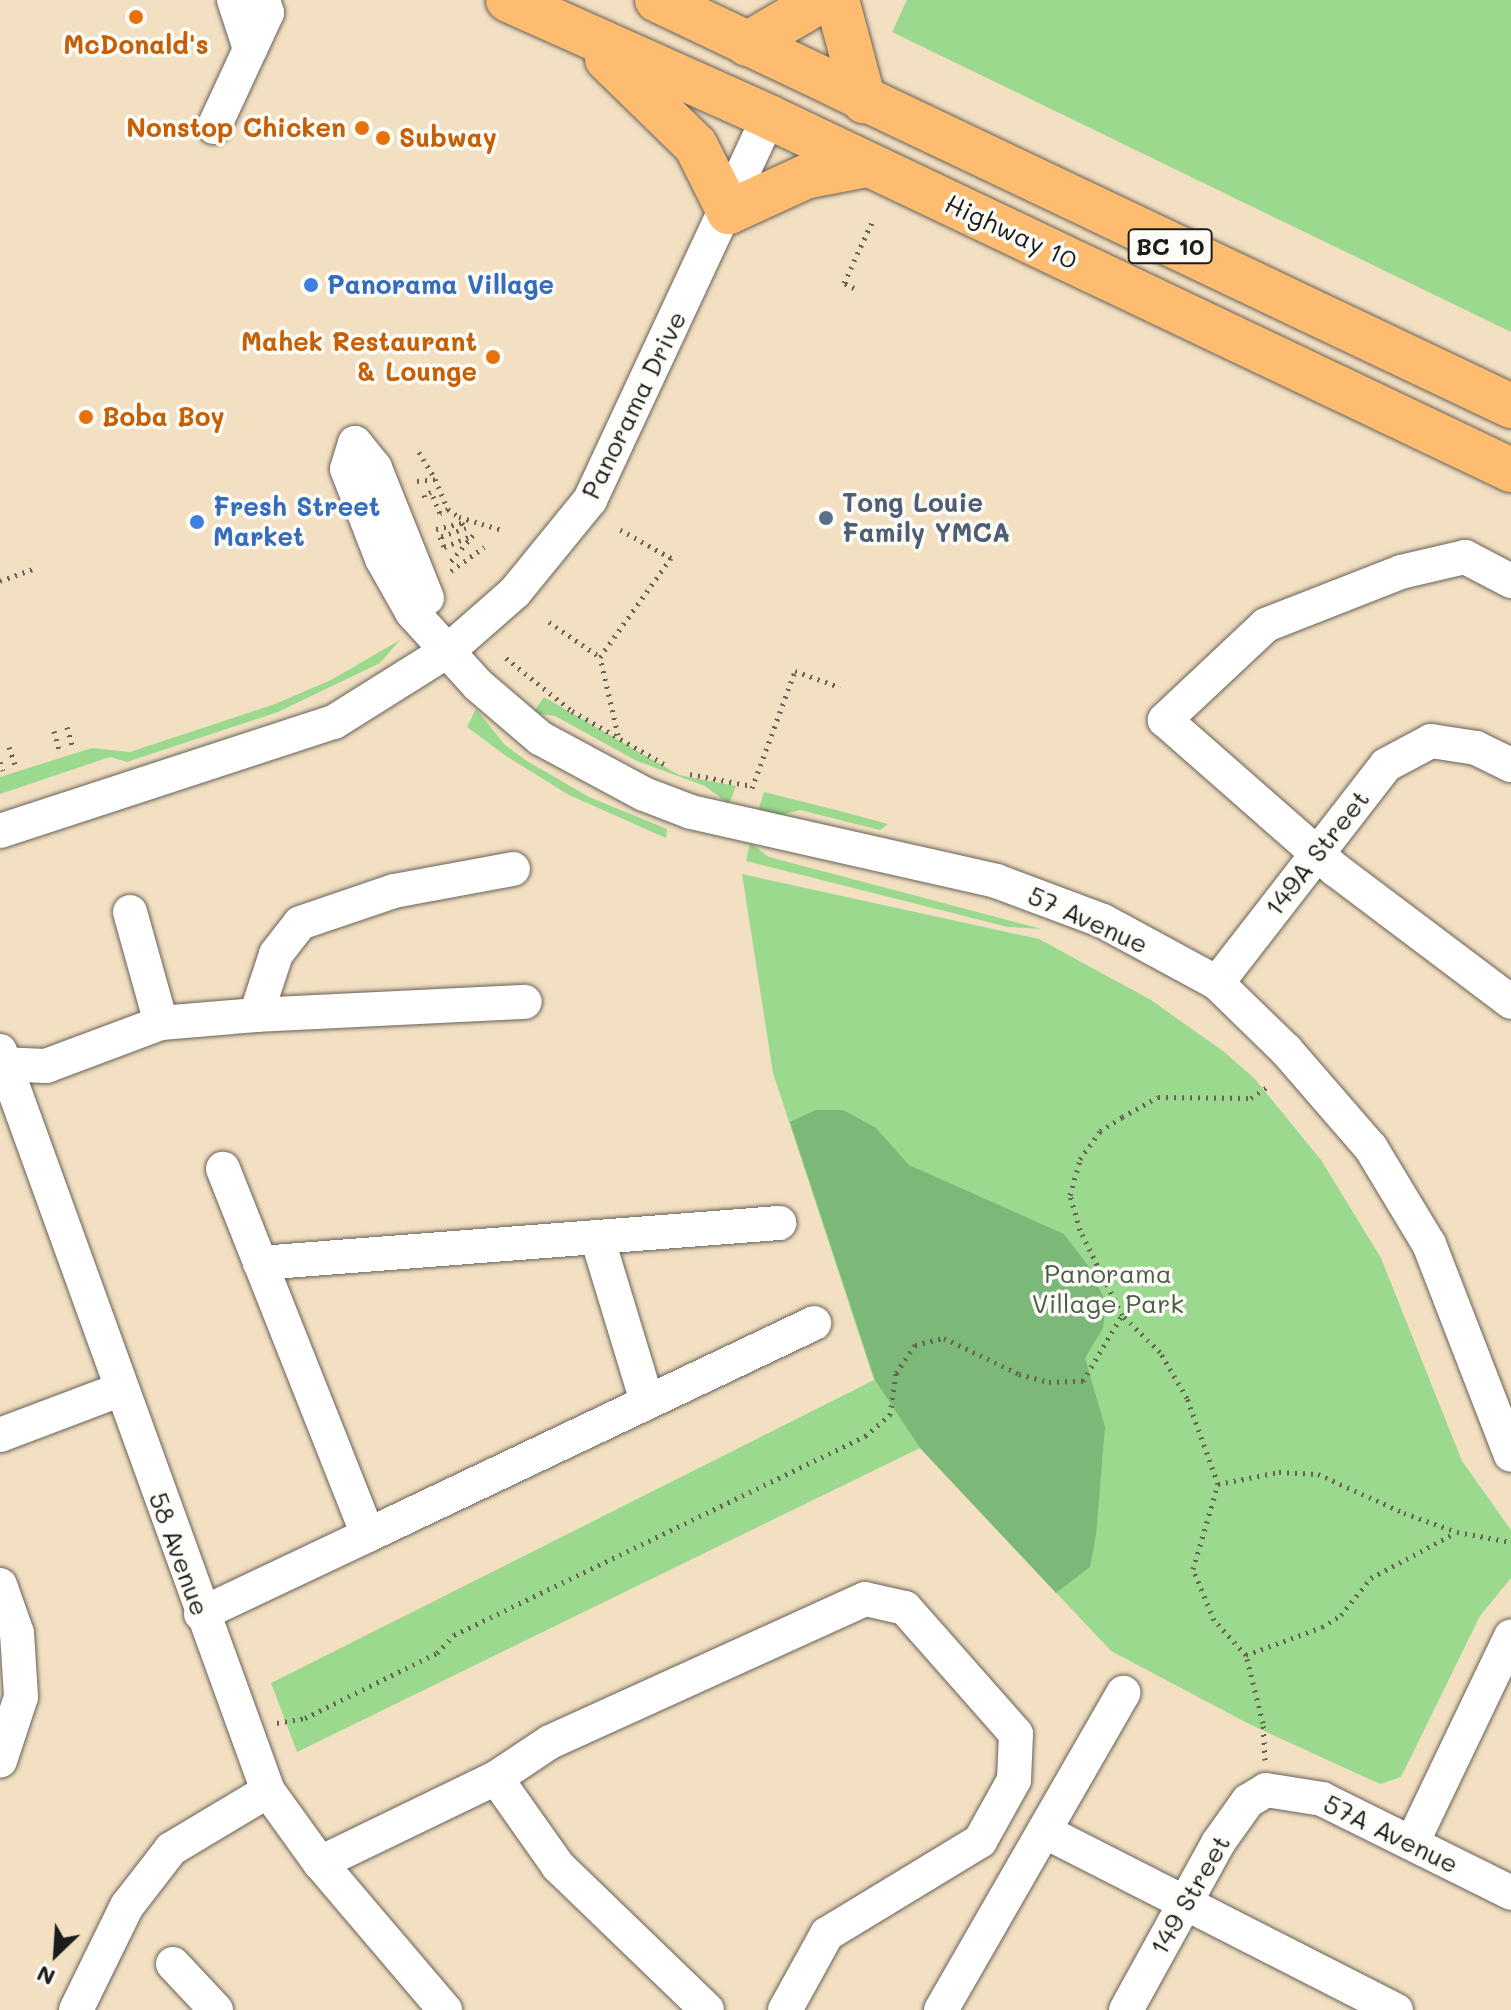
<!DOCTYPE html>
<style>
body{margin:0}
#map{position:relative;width:1511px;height:2010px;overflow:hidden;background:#f3e0c3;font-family:Mali,sans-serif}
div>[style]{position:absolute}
.green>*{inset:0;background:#9bd98e}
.forest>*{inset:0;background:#7cb979}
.path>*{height:5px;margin-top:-2.5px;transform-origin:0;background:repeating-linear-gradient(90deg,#676156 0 2px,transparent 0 8px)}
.roads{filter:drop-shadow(0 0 2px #676156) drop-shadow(0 0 2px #676156)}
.minor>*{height:34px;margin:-17px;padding:0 17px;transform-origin:17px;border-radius:17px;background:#fff}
.highway>*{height:44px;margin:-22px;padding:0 22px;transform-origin:22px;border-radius:22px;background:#febc70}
.dots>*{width:22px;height:22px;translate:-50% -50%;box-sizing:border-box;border:4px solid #fdfcf7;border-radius:50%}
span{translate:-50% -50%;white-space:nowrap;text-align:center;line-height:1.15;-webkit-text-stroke:7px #fdfcf7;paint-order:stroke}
.shield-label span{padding:2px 6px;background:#fdfcf7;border:2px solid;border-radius:6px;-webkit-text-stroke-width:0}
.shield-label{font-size:24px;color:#1c1c1c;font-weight:700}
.food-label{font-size:26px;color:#c56008;font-weight:700}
.right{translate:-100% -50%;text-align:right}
.left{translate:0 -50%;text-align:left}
.street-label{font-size:26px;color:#1c1c1c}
.shop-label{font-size:26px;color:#366cbe;font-weight:700}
.service-label{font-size:26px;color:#4e5e75;font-weight:700}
.park-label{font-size:26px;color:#485e44}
.north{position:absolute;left:16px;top:1914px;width:80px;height:80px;-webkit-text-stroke:6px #fdfcf7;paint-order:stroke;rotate:205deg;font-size:22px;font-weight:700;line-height:32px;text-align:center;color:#1c1c1c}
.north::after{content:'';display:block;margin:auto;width:28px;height:36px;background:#1c1c1c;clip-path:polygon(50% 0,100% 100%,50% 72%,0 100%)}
</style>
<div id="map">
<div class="green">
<div style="clip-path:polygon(907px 0,1511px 0,1511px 332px,892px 32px)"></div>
<div style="clip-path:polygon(400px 640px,380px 663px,278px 712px,127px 762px,110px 757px,0 794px,0 777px,92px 748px,130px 752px,275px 704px,331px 680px)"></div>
<div style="clip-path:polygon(544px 697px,679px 775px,736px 786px,729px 804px,705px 786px,637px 761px,555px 716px,533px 713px)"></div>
<div style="clip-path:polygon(476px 709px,505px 745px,527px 761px,589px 797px,667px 829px,666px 838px,569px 795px,506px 756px,467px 727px)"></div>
<div style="clip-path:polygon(764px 792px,840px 811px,888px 824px,880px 830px,800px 810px,778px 816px,758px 811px)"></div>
<div style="clip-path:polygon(750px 843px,769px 857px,1042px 929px,1008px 927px,746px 861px)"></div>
<div style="clip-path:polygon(742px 874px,1039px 939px,1151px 1000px,1223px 1051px,1254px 1078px,1321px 1160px,1381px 1258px,1462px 1461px,1511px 1530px,1511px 1578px,1480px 1616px,1401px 1777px,1380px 1784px,1251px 1725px,1111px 1651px,920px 1448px,297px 1752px,271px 1683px,874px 1380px,773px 1073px)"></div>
</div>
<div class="forest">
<div style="clip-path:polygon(816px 1110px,843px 1110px,876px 1128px,909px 1165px,1064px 1234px,1090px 1268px,1106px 1303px,1103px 1328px,1085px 1358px,1105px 1427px,1096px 1535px,1090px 1567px,1056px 1593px,920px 1448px,875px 1380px,790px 1122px)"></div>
</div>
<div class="path">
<div style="left:854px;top:288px;width:11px;rotate:-153deg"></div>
<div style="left:844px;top:283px;width:67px;rotate:-65.3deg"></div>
<div style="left:419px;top:452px;width:31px;rotate:59deg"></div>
<div style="left:417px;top:481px;width:18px;rotate:-6deg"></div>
<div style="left:435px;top:479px;width:33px;rotate:67deg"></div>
<div style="left:448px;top:509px;width:9px;rotate:153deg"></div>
<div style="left:440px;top:513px;width:23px;rotate:-113deg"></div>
<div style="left:431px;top:492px;width:8px;rotate:157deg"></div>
<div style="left:424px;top:495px;width:6px;rotate:72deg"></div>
<div style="left:448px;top:509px;width:14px;rotate:36deg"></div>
<div style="left:459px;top:517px;width:42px;rotate:16.7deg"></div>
<div style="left:436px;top:529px;width:27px;rotate:-13deg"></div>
<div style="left:462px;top:523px;width:6px;rotate:51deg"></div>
<div style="left:466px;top:528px;width:28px;rotate:161deg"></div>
<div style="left:440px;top:537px;width:11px;rotate:68deg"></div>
<div style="left:444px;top:547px;width:31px;rotate:-22deg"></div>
<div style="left:473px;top:535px;width:38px;rotate:130deg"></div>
<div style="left:451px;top:571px;width:41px;rotate:-36deg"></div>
<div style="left:0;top:581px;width:37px;rotate:-20deg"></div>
<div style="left:549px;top:622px;width:62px;rotate:34.5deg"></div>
<div style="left:506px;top:658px;width:85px;rotate:38.8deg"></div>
<div style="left:572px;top:711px;width:108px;rotate:29.9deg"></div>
<div style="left:67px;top:727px;width:22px;rotate:74deg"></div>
<div style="left:54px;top:731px;width:23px;rotate:75deg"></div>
<div style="left:618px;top:735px;width:80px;rotate:-103deg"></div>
<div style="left:600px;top:657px;width:122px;rotate:-54.4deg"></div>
<div style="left:671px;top:558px;width:60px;rotate:-150.9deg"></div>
<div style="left:9px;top:747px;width:21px;rotate:71deg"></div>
<div style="left:0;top:762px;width:9px;rotate:72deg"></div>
<div style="left:690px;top:774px;width:63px;rotate:11deg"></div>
<div style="left:752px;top:788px;width:125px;rotate:-69.8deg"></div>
<div style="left:795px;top:671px;width:48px;rotate:19.6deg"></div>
<div style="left:1218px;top:1484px;width:62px;rotate:-11.1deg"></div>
<div style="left:1279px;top:1472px;width:39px;rotate:3deg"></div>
<div style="left:1318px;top:1474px;width:94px;rotate:24.4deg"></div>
<div style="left:1404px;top:1513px;width:56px;rotate:19.7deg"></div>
<div style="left:1457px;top:1532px;width:55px;rotate:10.5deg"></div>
<div style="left:1246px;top:1655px;width:81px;rotate:-20.2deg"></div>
<div style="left:1322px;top:1627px;width:22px;rotate:-32deg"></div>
<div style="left:1341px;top:1615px;width:48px;rotate:-51deg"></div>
<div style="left:1371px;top:1578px;width:95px;rotate:-28.2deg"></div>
<div style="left:277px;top:1723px;width:28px;rotate:-10deg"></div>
<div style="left:305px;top:1718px;width:147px;rotate:-26.2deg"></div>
<div style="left:437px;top:1653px;width:25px;rotate:-47deg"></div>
<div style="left:454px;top:1635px;width:457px;rotate:-25.8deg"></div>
<div style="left:865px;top:1436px;width:33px;rotate:-40deg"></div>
<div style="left:890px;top:1415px;width:42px;rotate:-81.9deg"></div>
<div style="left:896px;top:1373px;width:34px;rotate:-56deg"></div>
<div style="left:915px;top:1345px;width:30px;rotate:-14deg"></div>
<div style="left:944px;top:1338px;width:83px;rotate:25.6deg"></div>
<div style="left:1019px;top:1374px;width:31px;rotate:15deg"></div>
<div style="left:1049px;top:1382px;width:34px;rotate:-2deg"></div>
<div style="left:1083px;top:1381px;width:77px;rotate:-59.4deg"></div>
<div style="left:1265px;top:1760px;width:37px;rotate:-93deg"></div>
<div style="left:1263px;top:1723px;width:70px;rotate:-104deg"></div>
<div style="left:1246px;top:1655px;width:47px;rotate:-132.4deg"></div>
<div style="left:1214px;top:1620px;width:55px;rotate:-112.4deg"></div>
<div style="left:1193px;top:1569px;width:89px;rotate:-73.6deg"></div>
<div style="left:1218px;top:1484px;width:91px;rotate:-109.8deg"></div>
<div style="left:1187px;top:1398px;width:53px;rotate:-120.4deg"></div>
<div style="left:1160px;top:1352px;width:53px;rotate:-135.8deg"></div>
<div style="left:1122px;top:1315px;width:95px;rotate:-116.3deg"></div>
<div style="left:1080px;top:1230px;width:36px;rotate:-106deg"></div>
<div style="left:1070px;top:1195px;width:37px;rotate:-74deg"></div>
<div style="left:1080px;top:1159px;width:34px;rotate:-54deg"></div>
<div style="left:1100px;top:1131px;width:26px;rotate:-32deg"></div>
<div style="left:1122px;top:1117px;width:41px;rotate:-29.1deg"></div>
<div style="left:1158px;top:1097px;width:93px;rotate:0.6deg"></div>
<div style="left:1251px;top:1098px;width:22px;rotate:-34deg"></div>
</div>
<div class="roads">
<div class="minor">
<div style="left:234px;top:0;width:52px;rotate:71.9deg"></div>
<div style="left:214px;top:127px;width:126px;rotate:-65.1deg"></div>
<div style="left:267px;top:13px;width:14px;rotate:-107deg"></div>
<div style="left:355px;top:443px;width:27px;rotate:107deg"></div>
<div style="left:347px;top:469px;width:97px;rotate:68.7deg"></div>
<div style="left:382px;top:559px;width:61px;rotate:60.5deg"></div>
<div style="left:412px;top:612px;width:98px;rotate:47.9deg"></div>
<div style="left:478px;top:685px;width:82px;rotate:40.5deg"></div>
<div style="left:540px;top:738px;width:118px;rotate:28.3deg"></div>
<div style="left:644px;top:794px;width:50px;rotate:21deg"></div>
<div style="left:691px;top:812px;width:313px;rotate:12.7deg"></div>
<div style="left:996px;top:881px;width:114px;rotate:20.5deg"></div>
<div style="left:1103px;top:921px;width:130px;rotate:28.5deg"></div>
<div style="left:1217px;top:983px;width:96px;rotate:44.2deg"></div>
<div style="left:1286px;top:1050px;width:130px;rotate:49.1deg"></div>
<div style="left:1371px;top:1148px;width:112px;rotate:58.9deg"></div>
<div style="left:1429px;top:1244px;width:226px;rotate:68.8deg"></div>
<div style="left:355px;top:443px;width:32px;rotate:51deg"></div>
<div style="left:375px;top:468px;width:140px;rotate:68.2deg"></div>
<div style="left:1511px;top:581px;width:52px;rotate:-152.4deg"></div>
<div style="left:1465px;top:557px;width:66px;rotate:166.8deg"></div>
<div style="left:1401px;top:572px;width:145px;rotate:158.6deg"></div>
<div style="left:1266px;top:625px;width:139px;rotate:136.8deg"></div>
<div style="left:1165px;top:720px;width:227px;rotate:41.3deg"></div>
<div style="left:1336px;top:870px;width:219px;rotate:37deg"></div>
<div style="left:0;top:831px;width:351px;rotate:-18.1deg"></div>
<div style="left:334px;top:722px;width:136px;rotate:-32.1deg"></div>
<div style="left:449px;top:650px;width:88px;rotate:-41.3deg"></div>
<div style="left:515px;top:592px;width:119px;rotate:-50.8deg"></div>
<div style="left:590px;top:500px;width:423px;rotate:-65deg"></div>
<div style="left:130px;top:912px;width:115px;rotate:74.4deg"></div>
<div style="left:1217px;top:983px;width:276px;rotate:-52.2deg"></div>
<div style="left:1386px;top:765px;width:51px;rotate:-28.1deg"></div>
<div style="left:1431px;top:741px;width:46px;rotate:8.8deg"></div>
<div style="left:1476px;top:748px;width:39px;rotate:26deg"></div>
<div style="left:256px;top:1015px;width:269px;rotate:-2.8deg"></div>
<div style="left:0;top:1051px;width:787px;rotate:70.09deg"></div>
<div style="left:268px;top:1791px;width:89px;rotate:54.2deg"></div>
<div style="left:320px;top:1863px;width:193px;rotate:49.6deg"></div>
<div style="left:0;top:1064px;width:46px;rotate:2.5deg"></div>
<div style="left:46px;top:1066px;width:123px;rotate:-20.5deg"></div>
<div style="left:161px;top:1023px;width:95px;rotate:-4.8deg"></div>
<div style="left:256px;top:1015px;width:64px;rotate:-71.8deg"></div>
<div style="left:276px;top:954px;width:39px;rotate:-52deg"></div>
<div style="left:300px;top:923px;width:99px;rotate:-18.8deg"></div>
<div style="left:394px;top:891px;width:121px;rotate:-10.5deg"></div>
<div style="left:597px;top:1237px;width:172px;rotate:73.1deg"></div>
<div style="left:260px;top:1263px;width:521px;rotate:-4.41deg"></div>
<div style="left:0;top:1435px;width:127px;rotate:-20.7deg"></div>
<div style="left:368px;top:1535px;width:494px;rotate:-25.4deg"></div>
<div style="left:0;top:1585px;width:51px;rotate:70.5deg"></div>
<div style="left:17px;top:1633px;width:64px;rotate:86.4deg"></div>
<div style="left:21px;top:1697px;width:67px;rotate:108.2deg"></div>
<div style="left:201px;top:1614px;width:185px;rotate:-25.3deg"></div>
<div style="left:368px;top:1535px;width:394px;rotate:-111.6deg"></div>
<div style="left:496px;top:1778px;width:108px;rotate:54.8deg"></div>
<div style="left:558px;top:1866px;width:207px;rotate:44deg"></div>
<div style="left:1044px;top:1831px;width:395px;rotate:27deg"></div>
<div style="left:1412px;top:1843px;width:229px;rotate:-64.4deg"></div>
<div style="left:320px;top:1863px;width:195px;rotate:-25.8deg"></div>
<div style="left:496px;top:1778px;width:65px;rotate:-33.7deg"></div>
<div style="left:550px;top:1742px;width:346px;rotate:-24.4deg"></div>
<div style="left:865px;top:1599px;width:41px;rotate:12.7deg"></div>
<div style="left:905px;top:1608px;width:168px;rotate:48.6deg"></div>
<div style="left:1016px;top:1734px;width:46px;rotate:92.5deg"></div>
<div style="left:1014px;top:1780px;width:70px;rotate:119.1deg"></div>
<div style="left:980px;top:1841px;width:179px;rotate:148.7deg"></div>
<div style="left:827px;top:1934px;width:87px;rotate:118.9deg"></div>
<div style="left:173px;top:1964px;width:63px;rotate:46.9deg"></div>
<div style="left:76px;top:2010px;width:116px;rotate:-63.9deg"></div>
<div style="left:127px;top:1906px;width:72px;rotate:-52.3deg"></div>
<div style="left:171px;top:1849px;width:113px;rotate:-30.9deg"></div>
<div style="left:941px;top:2010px;width:366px;rotate:-60.1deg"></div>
<div style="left:1126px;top:2010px;width:191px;rotate:-61.1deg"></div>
<div style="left:1218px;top:1843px;width:52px;rotate:-54.5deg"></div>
<div style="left:1248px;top:1801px;width:21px;rotate:-31deg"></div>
<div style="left:1266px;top:1790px;width:57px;rotate:9.1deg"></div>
<div style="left:1322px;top:1799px;width:211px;rotate:26.4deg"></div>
</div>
<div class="highway">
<div style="left:508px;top:0;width:286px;rotate:24.1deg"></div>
<div style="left:769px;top:117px;width:822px;rotate:25.44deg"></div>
<div style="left:657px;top:0;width:946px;rotate:25.43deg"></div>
<div style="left:837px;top:0;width:105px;rotate:75deg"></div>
<div style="left:747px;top:44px;width:87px;rotate:-30.4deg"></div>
<div style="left:607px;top:59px;width:124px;rotate:44.3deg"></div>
<div style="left:696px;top:146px;width:74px;rotate:63.4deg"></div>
<div style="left:729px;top:212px;width:84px;rotate:-24.7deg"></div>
<div style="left:805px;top:177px;width:63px;rotate:-11deg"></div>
</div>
</div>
<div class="dots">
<div style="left:136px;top:17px;background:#e8710a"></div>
<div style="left:362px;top:128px;background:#e8710a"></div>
<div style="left:383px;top:138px;background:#e8710a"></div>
<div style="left:311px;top:285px;background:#3f7fe0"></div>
<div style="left:493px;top:357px;background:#e8710a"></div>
<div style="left:86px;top:417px;background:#e8710a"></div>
<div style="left:826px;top:518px;background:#5c6f8a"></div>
<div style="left:197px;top:522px;background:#3f7fe0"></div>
</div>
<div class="shield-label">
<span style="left:1170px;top:246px">BC 10</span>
</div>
<div class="food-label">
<span style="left:136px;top:45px">McDonald's</span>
<span class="right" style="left:346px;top:128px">Nonstop Chicken</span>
<span class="left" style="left:399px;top:138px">Subway</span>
<span class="right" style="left:477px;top:357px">Mahek Restaurant<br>&amp; Lounge</span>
<span class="left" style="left:102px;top:417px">Boba Boy</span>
</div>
<div class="street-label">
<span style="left:1011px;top:232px;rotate:25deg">Highway 10</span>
<span style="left:634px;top:405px;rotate:-64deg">Panorama Drive</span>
<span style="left:1317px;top:853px;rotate:-52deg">149A Street</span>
<span style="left:1088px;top:920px;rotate:24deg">57 Avenue</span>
<span style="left:179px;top:1554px;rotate:70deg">58 Avenue</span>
<span style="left:1391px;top:1834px;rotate:26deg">57A Avenue</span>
<span style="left:1190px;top:1895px;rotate:-60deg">149 Street</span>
</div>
<div class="shop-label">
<span class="left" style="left:327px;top:285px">Panorama Village</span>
<span class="left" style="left:213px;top:522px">Fresh Street<br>Market</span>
</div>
<div class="service-label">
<span class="left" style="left:842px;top:518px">Tong Louie<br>Family YMCA</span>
</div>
<div class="park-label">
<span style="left:1108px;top:1289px">Panorama<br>Village Park</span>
</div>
<div class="north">N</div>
</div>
